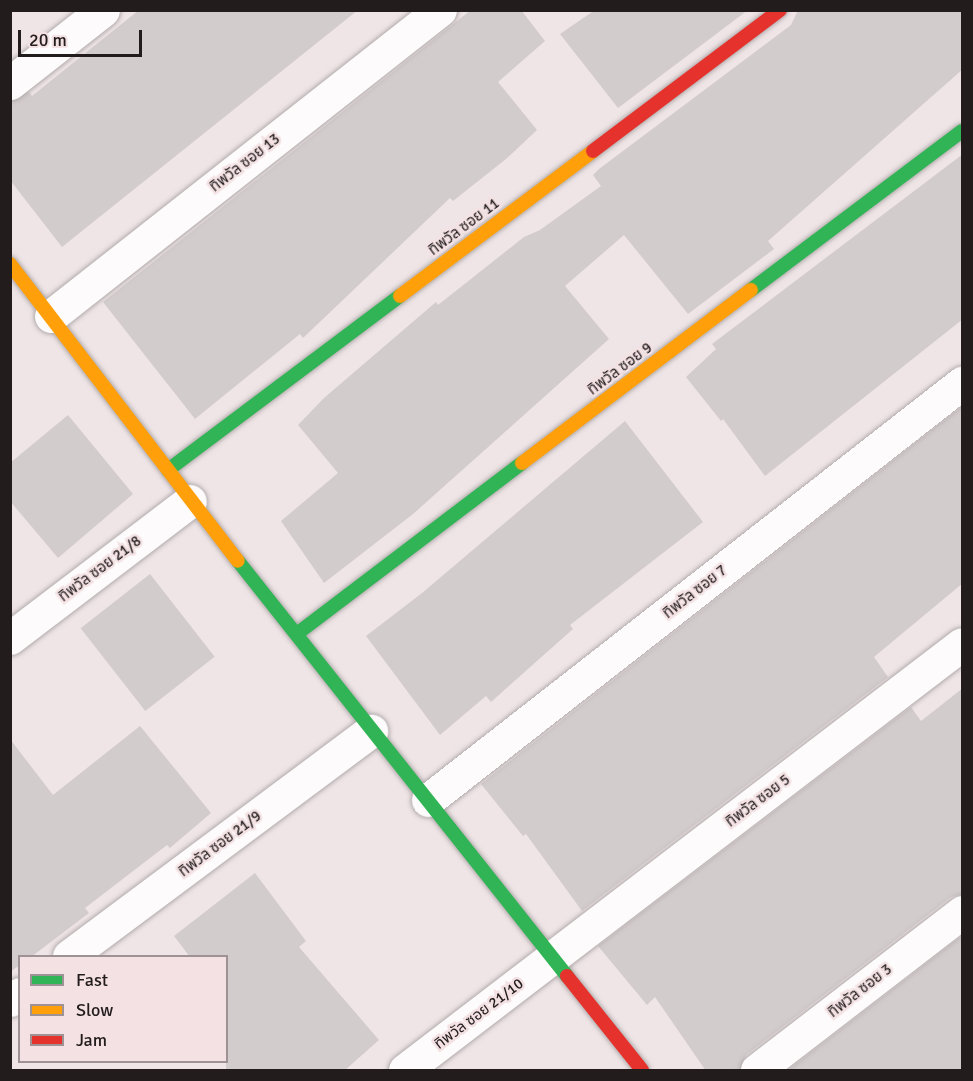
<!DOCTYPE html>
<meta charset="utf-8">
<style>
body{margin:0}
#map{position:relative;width:973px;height:1081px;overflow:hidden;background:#efe5e6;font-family:Signika,"Noto Sans Thai",sans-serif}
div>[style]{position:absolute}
.building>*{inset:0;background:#d3cccc;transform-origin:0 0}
.roads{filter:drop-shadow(0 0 2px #b2abac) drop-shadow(0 0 2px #b2abac)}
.street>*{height:33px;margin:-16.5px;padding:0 16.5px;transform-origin:16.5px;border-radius:16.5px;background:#fdfbfb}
.fast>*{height:14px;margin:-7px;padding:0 7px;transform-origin:7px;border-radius:7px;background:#30b455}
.slow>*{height:14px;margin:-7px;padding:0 7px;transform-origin:7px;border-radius:7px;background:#ff9f0a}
.jam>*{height:14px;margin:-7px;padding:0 7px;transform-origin:7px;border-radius:7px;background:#e5322d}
span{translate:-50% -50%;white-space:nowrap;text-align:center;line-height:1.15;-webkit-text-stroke:5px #f3e1e3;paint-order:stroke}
.street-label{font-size:15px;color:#221c1d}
.frame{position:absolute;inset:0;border:12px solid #221c1d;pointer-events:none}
.legend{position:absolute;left:18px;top:955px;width:210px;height:108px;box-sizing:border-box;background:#f3e1e3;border:2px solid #9f9294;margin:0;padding:8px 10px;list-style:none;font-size:18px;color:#221c1d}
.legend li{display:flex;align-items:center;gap:12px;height:30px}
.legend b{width:30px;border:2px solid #9f9294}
.scale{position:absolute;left:18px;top:30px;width:124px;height:27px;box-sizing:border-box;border:3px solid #221c1d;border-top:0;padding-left:8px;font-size:18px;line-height:21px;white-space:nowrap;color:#221c1d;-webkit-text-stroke:4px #f3e1e3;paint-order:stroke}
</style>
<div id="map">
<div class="building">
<div style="clip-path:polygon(139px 10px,358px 10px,62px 247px,10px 180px,10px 101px,29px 92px,32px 96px)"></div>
<div style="clip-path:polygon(471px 10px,521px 10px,545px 41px,498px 82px,537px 130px,506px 159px,453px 201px,450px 198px,303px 338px,300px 334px,195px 419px,103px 302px)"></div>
<div style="clip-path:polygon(595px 10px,748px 10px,618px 108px,560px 34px)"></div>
<div style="clip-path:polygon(798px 10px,963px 10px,963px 69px,768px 241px,774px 249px,688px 314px,624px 235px,565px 286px,609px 339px,413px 514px,324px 583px,281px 521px,338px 473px,298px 425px,324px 398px,436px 302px,438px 305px,524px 237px,540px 230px,601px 186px,593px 175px,599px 169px,791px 25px)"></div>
<div style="clip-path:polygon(963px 154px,963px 319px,765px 476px,723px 419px,721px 421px,686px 377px,716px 349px,712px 344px)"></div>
<div style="clip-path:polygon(963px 406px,963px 583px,874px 657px,888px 677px,582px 911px,526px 834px,523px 836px,481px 784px)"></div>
<div style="clip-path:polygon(68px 415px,133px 494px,58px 558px,10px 501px,10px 463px)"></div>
<div style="clip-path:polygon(625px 421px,703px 522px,570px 625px,573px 629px,491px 702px,486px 696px,440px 735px,366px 636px,422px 593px)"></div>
<div style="left:150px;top:574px;width:105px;height:88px;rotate:52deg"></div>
<div style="clip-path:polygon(963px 688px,963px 894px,951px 897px,746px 1055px,739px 1071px,706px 1071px,655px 997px,647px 1005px,598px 946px,911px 707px,921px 721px)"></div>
<div style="clip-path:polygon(140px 726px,211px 813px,170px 848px,167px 845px,85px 908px,89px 913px,31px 957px,20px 957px,20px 965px,10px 972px,10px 739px,53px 795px)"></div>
<div style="clip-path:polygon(255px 873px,306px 941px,299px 947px,379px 1040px,344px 1071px,226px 1071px,226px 957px,190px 957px,174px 936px)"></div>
<div style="clip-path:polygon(963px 935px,963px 1071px,787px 1071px)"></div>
</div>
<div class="roads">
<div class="street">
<div style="left:10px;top:83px;width:118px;rotate:-38.1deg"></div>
<div style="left:51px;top:316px;width:495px;rotate:-38.2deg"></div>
<div style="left:10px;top:638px;width:226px;rotate:-37.3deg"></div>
<div style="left:428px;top:800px;width:678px;rotate:-37.99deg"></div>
<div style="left:69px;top:956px;width:377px;rotate:-36.7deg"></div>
<div style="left:10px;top:1000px;width:12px;rotate:-31deg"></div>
<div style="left:405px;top:1070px;width:701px;rotate:-37.41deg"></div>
<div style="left:757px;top:1070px;width:259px;rotate:-37.6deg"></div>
</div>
<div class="fast">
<div style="left:751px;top:290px;width:264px;rotate:-37deg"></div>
<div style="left:168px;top:470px;width:290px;rotate:-36.9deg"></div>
<div style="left:238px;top:561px;width:530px;rotate:51.59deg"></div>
<div style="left:298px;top:633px;width:281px;rotate:-37.2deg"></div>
</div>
<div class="slow">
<div style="left:10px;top:264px;width:374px;rotate:52.5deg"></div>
<div style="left:400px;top:296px;width:241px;rotate:-36.9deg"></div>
<div style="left:522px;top:463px;width:287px;rotate:-37.1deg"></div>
</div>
<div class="jam">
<div style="left:593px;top:151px;width:234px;rotate:-37deg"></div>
<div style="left:567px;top:976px;width:120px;rotate:51.4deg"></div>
</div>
</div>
<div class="street-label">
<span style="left:245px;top:163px;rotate:-38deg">ทิพวัล ซอย 13</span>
<span style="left:464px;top:227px;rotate:-37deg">ทิพวัล ซอย 11</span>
<span style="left:620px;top:369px;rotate:-37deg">ทิพวัล ซอย 9</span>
<span style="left:100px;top:569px;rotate:-37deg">ทิพวัล ซอย 21/8</span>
<span style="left:695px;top:592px;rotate:-38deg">ทิพวัล ซอย 7</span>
<span style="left:758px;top:801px;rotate:-37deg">ทิพวัล ซอย 5</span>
<span style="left:220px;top:844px;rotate:-37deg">ทิพวัล ซอย 21/9</span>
<span style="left:860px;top:991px;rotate:-38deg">ทิพวัล ซอย 3</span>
<span style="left:479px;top:1014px;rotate:-37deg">ทิพวัล ซอย 21/10</span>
</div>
<div class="frame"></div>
<ul class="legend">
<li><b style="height:8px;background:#30b455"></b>Fast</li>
<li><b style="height:8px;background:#ff9f0a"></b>Slow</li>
<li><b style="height:8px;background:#e5322d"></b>Jam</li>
</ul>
<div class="scale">20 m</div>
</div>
